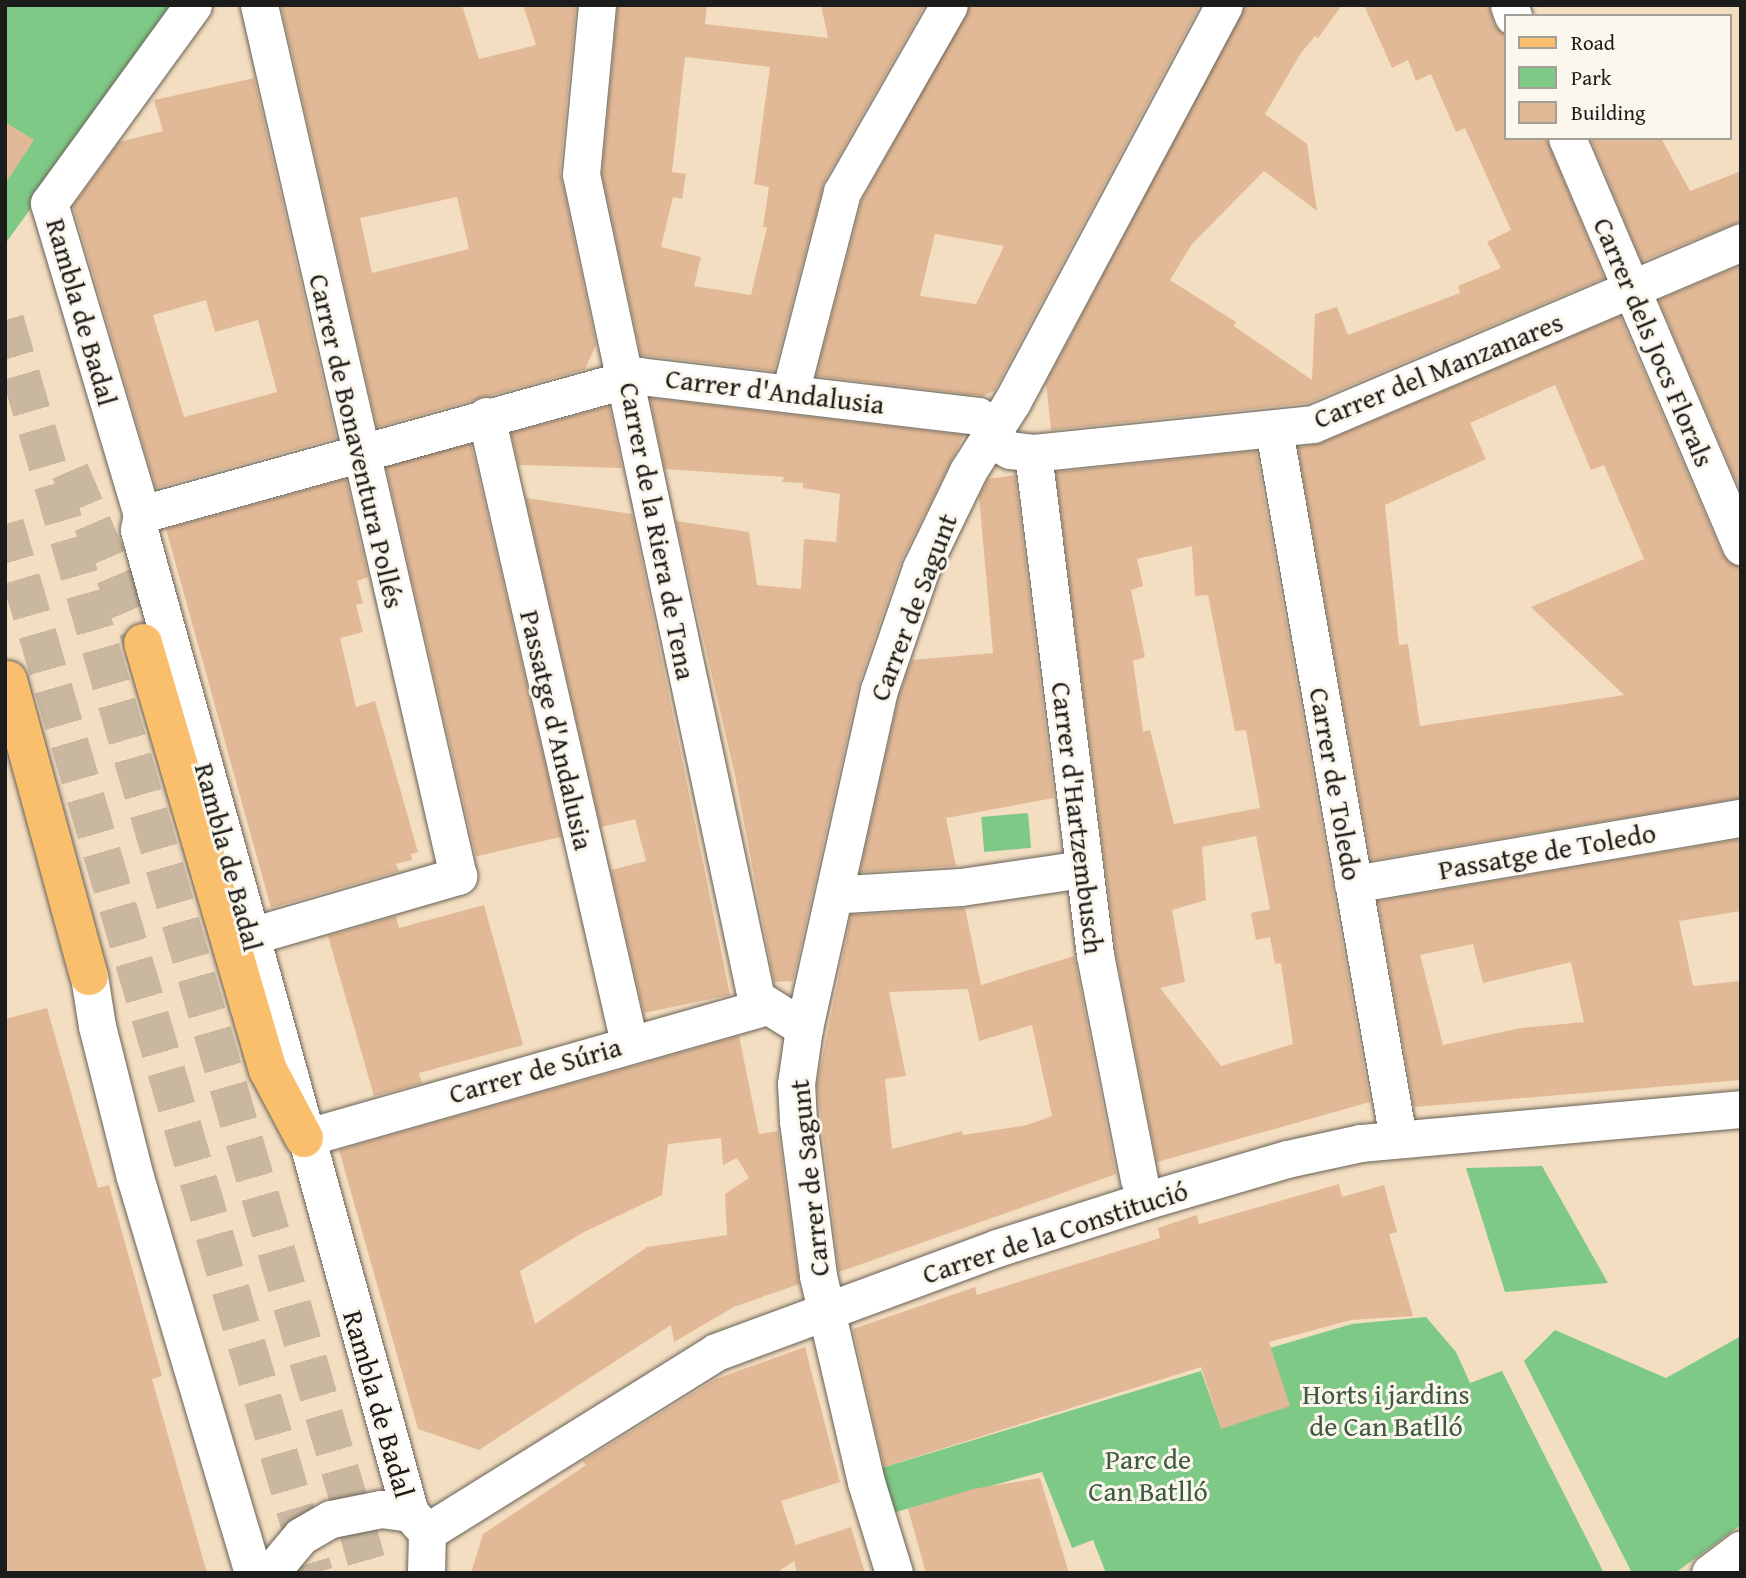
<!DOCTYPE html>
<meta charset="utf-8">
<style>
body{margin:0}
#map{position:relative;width:1746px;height:1578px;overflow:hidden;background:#f4dec1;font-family:"Gentium Book Plus",serif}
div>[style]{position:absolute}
.green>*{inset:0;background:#7ec986;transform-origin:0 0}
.building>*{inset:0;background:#e2b996;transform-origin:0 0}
.major-tunnel>*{height:38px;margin-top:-19px;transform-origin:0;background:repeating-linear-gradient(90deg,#c9b7a0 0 38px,transparent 0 57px)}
.roads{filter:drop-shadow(0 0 2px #686056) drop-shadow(0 0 2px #686056)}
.minor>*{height:37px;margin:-18.5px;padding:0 18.5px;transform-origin:18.5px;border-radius:18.5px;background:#fff}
.major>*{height:38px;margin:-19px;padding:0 19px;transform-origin:19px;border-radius:19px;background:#f9bf6d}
span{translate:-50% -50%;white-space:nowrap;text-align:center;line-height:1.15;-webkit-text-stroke:6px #fbf7ec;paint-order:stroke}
.street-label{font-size:28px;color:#1c1c1c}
.park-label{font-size:28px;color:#3e5941}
.frame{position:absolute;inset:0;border:7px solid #1c1c1c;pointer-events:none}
.legend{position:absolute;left:1504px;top:14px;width:228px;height:126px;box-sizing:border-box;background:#fbf7ec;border:2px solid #a29f99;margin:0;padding:9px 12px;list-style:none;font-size:21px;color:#1c1c1c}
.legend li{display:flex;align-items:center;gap:14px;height:35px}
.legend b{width:35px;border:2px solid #a29f99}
</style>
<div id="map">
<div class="green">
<div style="clip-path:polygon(5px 5px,178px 5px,5px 244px)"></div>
<div style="left:1028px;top:813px;width:35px;height:47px;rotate:85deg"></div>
<div style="clip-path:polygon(1542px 1166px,1608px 1283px,1505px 1292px,1466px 1168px)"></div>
<div style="clip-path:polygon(1426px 1317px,1456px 1352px,1470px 1383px,1502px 1371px,1604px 1573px,1106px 1573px,1093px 1540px,1072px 1548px,1042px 1472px,892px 1513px,878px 1469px,1201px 1371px,1221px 1428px,1270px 1348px,1352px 1324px)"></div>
<div style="clip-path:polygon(1555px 1330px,1666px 1378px,1741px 1336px,1741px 1525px,1675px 1573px,1632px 1573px,1524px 1361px)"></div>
</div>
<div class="building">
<div style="clip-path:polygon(evenodd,281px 5px,462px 5px,479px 59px,536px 45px,523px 5px,576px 5px,560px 172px,596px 345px,585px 369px,377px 427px,281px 5px,457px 197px,469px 249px,372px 273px,360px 218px,457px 197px)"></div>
<div style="clip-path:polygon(evenodd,618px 5px,707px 5px,705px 24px,828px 38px,821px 5px,925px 5px,824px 182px,774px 371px,641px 355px,602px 173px,618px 5px,685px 57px,770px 67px,754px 184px,769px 187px,763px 227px,767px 227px,751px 295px,694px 286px,701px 257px,661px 247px,673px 197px,682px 199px,686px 174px,672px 172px,685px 57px)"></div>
<div style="clip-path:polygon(evenodd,970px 5px,1200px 5px,994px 391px,983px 396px,816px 376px,862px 200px,970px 5px,935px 234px,1004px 246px,976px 304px,920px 296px,935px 234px)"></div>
<div style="clip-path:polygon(1245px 5px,1342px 5px,1318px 38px,1315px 36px,1301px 53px,1265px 114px,1307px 144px,1317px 211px,1264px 171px,1192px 244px,1170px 280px,1236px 322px,1234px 326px,1312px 380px,1315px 314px,1337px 307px,1348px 335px,1460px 293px,1458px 286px,1501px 268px,1487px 242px,1511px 230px,1465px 128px,1456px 132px,1431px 74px,1416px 81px,1408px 60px,1392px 68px,1364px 5px,1489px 5px,1494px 24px,1506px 35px,1506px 138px,1546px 138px,1604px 278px,1308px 403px,1051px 430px,1046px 383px)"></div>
<div style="clip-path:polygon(evenodd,254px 78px,336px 438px,156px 488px,73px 206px,119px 142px,163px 131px,154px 100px,254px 78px,206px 300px,215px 332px,258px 320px,277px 392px,184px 417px,153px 315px,206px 300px)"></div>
<div style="clip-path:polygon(5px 122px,34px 140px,5px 184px)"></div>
<div style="clip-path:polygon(1590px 138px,1661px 138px,1690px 191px,1741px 171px,1741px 221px,1642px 261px)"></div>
<div style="clip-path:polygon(1741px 265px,1741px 492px,1659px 300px)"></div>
<div style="clip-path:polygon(evenodd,1620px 316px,1722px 554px,1741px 567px,1741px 798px,1371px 860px,1298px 447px,1321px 443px,1620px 316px,1555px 385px,1591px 470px,1604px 465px,1644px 559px,1531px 607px,1624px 695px,1420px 726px,1408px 644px,1399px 645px,1385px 505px,1486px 459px,1470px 423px,1555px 385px)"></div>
<div style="clip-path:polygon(650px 398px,964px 435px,902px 559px,859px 683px,793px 981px,774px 982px,735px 775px,676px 521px,749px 532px,757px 585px,801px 589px,804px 539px,836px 542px,840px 494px,803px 488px,803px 483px,782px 482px,784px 477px,665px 469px)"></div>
<div style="clip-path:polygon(609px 406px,622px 468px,519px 465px,511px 433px)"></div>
<div style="left:471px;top:444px;width:403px;height:88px;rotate:77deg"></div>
<div style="clip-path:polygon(evenodd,1256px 451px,1370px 1102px,1157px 1162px,1116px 952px,1056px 472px,1256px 451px,1192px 546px,1195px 596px,1208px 595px,1235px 731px,1246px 730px,1260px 808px,1174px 824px,1150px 730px,1143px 732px,1133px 661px,1145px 657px,1131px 590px,1143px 586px,1137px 559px,1192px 546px,1256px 451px,1256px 836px,1270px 909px,1251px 913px,1256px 940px,1270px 937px,1275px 964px,1281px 963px,1293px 1044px,1221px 1066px,1160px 988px,1185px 982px,1172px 910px,1206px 900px,1202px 847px,1256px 836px)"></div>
<div style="clip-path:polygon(1015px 475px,1054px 798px,946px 818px,956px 866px,860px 872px,899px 696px,912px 660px,993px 653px,979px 497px,988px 479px)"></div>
<div style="clip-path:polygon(346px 479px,368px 577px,357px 581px,363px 603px,356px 605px,363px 632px,340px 638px,356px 707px,375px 701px,418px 852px,411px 854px,412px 860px,396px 864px,399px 871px,271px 908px,166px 529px)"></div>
<div style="clip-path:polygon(526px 498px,632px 514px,730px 995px,644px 1013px,611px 870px,646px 861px,635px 819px,601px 827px)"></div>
<div style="clip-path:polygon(evenodd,1741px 839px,1741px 911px,1679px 921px,1693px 986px,1741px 981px,1741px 1080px,1414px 1107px,1378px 901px,1741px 839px,1473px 944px,1483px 983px,1571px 962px,1584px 1022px,1521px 1028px,1443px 1045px,1420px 955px,1473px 944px)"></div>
<div style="clip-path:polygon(484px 905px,523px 1045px,419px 1073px,422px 1083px,374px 1096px,328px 936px,396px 916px,399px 928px)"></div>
<div style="clip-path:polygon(evenodd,965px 908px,981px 985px,1074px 956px,1116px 1174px,839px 1272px,817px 1085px,851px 915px,965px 908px,968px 989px,979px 1041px,1032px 1025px,1052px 1116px,1027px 1125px,963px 1135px,962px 1131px,892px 1149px,885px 1079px,906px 1076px,889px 992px,968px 989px)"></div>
<div style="clip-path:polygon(47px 1008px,98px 1188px,109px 1185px,162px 1376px,152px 1379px,207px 1573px,5px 1573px,5px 1019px)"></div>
<div style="clip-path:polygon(evenodd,739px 1036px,759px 1134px,778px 1131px,799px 1284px,734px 1307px,674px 1342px,671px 1325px,479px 1450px,418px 1429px,339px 1150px,739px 1036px,721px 1138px,723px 1165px,737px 1158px,749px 1178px,725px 1194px,727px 1235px,647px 1247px,535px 1324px,520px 1271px,582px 1233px,662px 1195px,668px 1144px,721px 1138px)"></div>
<div style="clip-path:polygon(1339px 1184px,1342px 1197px,1384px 1185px,1397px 1232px,1389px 1234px,1413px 1316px,1351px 1320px,1269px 1342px,1290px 1406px,1221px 1429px,1201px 1367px,884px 1467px,853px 1329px,975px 1287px,977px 1295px,1160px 1238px,1158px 1228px,1197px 1215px,1199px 1224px)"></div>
<div style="clip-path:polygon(805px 1347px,840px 1482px,781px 1501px,796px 1545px,851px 1527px,865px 1573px,797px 1573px,794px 1561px,776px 1573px,471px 1573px,483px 1534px,586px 1465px,583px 1461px,716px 1379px)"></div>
<div style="clip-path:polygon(1040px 1478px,1069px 1573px,926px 1573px,908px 1509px,973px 1489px)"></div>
</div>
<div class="major-tunnel">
<div style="left:5px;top:320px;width:1305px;rotate:73.76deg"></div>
<div style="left:70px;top:471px;width:187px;rotate:67deg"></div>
<div style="left:5px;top:524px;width:1094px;rotate:73.59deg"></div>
</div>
<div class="roads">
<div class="minor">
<div style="left:193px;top:5px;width:245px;rotate:126deg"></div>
<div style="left:49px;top:203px;width:325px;rotate:73.4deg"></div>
<div style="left:142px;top:514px;width:16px;rotate:101deg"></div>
<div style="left:139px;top:530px;width:1020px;rotate:74.59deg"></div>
<div style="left:410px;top:1513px;width:25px;rotate:48deg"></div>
<div style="left:427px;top:1532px;width:41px;rotate:91.4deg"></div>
<div style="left:597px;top:5px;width:170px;rotate:95.4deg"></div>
<div style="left:581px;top:174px;width:842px;rotate:78.01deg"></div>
<div style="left:756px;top:998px;width:57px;rotate:32deg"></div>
<div style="left:1509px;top:5px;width:12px;rotate:70deg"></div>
<div style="left:1567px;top:138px;width:444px;rotate:66.9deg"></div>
<div style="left:790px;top:393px;width:208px;rotate:-75.5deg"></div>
<div style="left:842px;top:192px;width:215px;rotate:-60.2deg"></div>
<div style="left:486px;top:416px;width:643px;rotate:77.15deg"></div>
<div style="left:1274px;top:430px;width:719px;rotate:80.07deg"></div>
<div style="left:1033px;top:453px;width:506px;rotate:82.96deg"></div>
<div style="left:1095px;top:955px;width:229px;rotate:78.9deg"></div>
<div style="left:142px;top:514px;width:516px;rotate:-15.52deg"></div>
<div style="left:639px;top:376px;width:341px;rotate:6.7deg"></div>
<div style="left:978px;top:416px;width:12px;rotate:42deg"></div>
<div style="left:987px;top:424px;width:15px;rotate:79deg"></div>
<div style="left:990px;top:439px;width:23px;rotate:29deg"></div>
<div style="left:1010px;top:450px;width:23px;rotate:7deg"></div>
<div style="left:1033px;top:453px;width:281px;rotate:-5.9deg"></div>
<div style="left:1313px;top:424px;width:465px;rotate:-23deg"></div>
<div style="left:1353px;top:884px;width:394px;rotate:-9.7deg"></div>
<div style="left:845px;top:894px;width:116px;rotate:-3.5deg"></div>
<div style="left:961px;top:887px;width:123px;rotate:-8.4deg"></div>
<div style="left:251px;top:936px;width:216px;rotate:-16.2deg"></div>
<div style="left:458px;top:876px;width:893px;rotate:-102.87deg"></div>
<div style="left:89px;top:976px;width:51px;rotate:80.9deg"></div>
<div style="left:97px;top:1026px;width:156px;rotate:75.9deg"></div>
<div style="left:135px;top:1177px;width:413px;rotate:73.4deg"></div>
<div style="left:304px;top:1138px;width:481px;rotate:-15.9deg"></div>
<div style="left:427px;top:1532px;width:340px;rotate:-31.9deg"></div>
<div style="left:716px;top:1352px;width:300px;rotate:-20.3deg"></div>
<div style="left:997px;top:1248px;width:154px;rotate:-17.7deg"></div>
<div style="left:1144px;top:1201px;width:149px;rotate:-16.4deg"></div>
<div style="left:1287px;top:1159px;width:76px;rotate:-12.2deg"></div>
<div style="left:1361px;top:1143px;width:382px;rotate:-5.1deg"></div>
<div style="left:270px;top:1573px;width:48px;rotate:-50deg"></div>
<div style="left:301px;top:1536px;width:34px;rotate:-30deg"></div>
<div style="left:331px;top:1519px;width:51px;rotate:-11.3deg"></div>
<div style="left:381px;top:1509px;width:29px;rotate:8deg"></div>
<div style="left:894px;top:1573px;width:95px;rotate:-107.1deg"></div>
<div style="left:866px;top:1482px;width:212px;rotate:-103.1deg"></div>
<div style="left:818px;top:1275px;width:155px;rotate:-97.4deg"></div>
<div style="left:798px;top:1121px;width:37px;rotate:-93deg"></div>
<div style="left:796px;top:1084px;width:57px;rotate:-81.9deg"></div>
<div style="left:804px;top:1028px;width:346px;rotate:-77.5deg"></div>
<div style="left:879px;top:690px;width:129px;rotate:-71deg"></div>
<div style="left:921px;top:568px;width:108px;rotate:-64.1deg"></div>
<div style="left:968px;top:471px;width:82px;rotate:-57.5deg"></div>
<div style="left:1012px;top:402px;width:450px;rotate:-61.9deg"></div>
<div style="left:1710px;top:1573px;width:39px;rotate:-37deg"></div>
</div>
<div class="major">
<div style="left:143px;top:643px;width:445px;rotate:73.7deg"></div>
<div style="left:268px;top:1070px;width:77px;rotate:62.1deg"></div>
<div style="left:8px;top:680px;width:307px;rotate:74.7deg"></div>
</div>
</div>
<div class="street-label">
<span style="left:82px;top:312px;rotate:74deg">Rambla de Badal</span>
<span style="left:1654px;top:342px;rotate:67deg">Carrer dels Jocs Florals</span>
<span style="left:1438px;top:370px;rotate:-22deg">Carrer del Manzanares</span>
<span style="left:775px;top:391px;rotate:7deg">Carrer d'Andalusia</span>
<span style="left:357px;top:441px;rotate:77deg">Carrer de Bonaventura Pollés</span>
<span style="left:658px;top:531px;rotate:79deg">Carrer de la Riera de Tena</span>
<span style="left:913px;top:607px;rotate:-69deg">Carrer de Sagunt</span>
<span style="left:557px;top:730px;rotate:77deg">Passatge d'Andalusia</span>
<span style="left:1336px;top:784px;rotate:80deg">Carrer de Toledo</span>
<span style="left:1078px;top:818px;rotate:83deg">Carrer d'Hartzembusch</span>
<span style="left:1547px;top:851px;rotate:-10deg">Passatge de Toledo</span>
<span style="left:229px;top:857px;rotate:75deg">Rambla de Badal</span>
<span style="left:535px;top:1070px;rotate:-16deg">Carrer de Súria</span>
<span style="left:809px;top:1178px;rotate:-96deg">Carrer de Sagunt</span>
<span style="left:1055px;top:1232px;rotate:-18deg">Carrer de la Constitució</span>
<span style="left:379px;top:1404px;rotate:74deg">Rambla de Badal</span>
</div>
<div class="park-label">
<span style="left:1386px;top:1410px">Horts i jardins<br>de Can Batlló</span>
<span style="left:1148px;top:1475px">Parc de<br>Can Batlló</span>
</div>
<div class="frame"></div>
<ul class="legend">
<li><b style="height:9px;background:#f9bf6d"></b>Road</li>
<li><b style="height:19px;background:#7ec986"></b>Park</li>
<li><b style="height:19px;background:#e2b996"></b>Building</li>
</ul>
</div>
